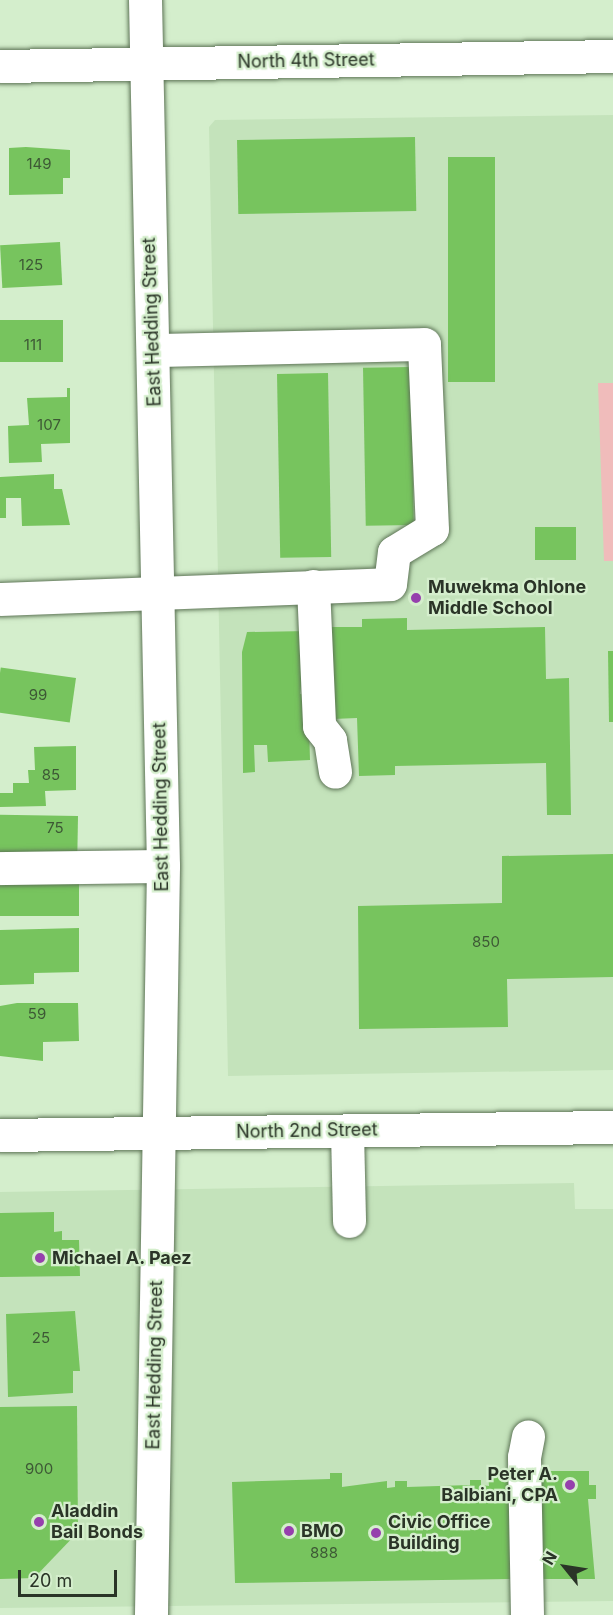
<!DOCTYPE html>
<style>
body{margin:0}
#map{position:relative;width:613px;height:1615px;overflow:hidden;background:#d4eecc;font-family:Inter,sans-serif}
div>[style]{position:absolute}
.built>*{inset:0;background:#c4e3bb}
.green>*{inset:0;background:#f0bcbb}
.building>*{inset:0;background:#77c45e;transform-origin:0 0}
.roads{filter:drop-shadow(0 0 2px #5e7557) drop-shadow(0 0 2px #5e7557)}
.minor>*{height:33px;margin:-16.5px;padding:0 16.5px;transform-origin:16.5px;border-radius:16.5px;background:#fff}
.major>*{height:33px;margin:-16.5px;padding:0 16.5px;transform-origin:16.5px;border-radius:16.5px;background:#fff}
.dots>*{width:16px;height:16px;translate:-50% -50%;box-sizing:border-box;border:3px solid #d4eecc;border-radius:50%}
span{translate:-50% -50%;white-space:nowrap;text-align:center;line-height:1.15;-webkit-text-stroke:4.5px #d4eecc;paint-order:stroke}
.number-label{font-size:15px;color:#3d5835}
.number-label span{-webkit-text-stroke-width:0}
.street-label{font-size:18px;color:#2a3427}
.poi-label{font-size:18px;color:#2a3427;font-weight:700}
.left{translate:0 -50%;text-align:left}
.right{translate:-100% -50%;text-align:right}
.north{position:absolute;left:535px;top:1537px;width:60px;height:60px;-webkit-text-stroke:4px #d4eecc;paint-order:stroke;rotate:300deg;font-size:16px;font-weight:700;line-height:24px;text-align:center;color:#2a3427}
.north::after{content:'';display:block;margin:auto;width:21px;height:27px;background:#2a3427;clip-path:polygon(50% 0,100% 100%,50% 72%,0 100%)}
.scale{position:absolute;left:18px;top:1570px;width:99px;height:27px;box-sizing:border-box;border:3px solid #2a3427;border-top:0;padding-left:8px;font-size:18px;line-height:21px;white-space:nowrap;color:#2a3427;-webkit-text-stroke:4px #d4eecc;paint-order:stroke}
</style>
<div id="map">
<div class="built">
<div style="clip-path:polygon(613px 115px,613px 1070px,228px 1076px,209px 127px,215px 120px)"></div>
<div style="clip-path:polygon(574px 1183px,575px 1209px,613px 1209px,613px 1601px,0 1608px,0 1192px)"></div>
</div>
<div class="green">
<div style="clip-path:polygon(598px 383px,613px 383px,613px 561px,604px 561px)"></div>
</div>
<div class="building">
<div style="left:415px;top:137px;width:74px;height:178px;rotate:89deg"></div>
<div style="clip-path:polygon(26px 147px,70px 150px,70px 178px,63px 178px,63px 194px,9px 195px,9px 148px)"></div>
<div style="left:448px;top:157px;width:47px;height:225px"></div>
<div style="left:60px;top:242px;width:43px;height:60px;rotate:87deg"></div>
<div style="left:0;top:320px;width:63px;height:42px"></div>
<div style="left:411px;top:367px;width:158px;height:48px;rotate:89deg"></div>
<div style="left:328px;top:373px;width:184px;height:51px;rotate:89deg"></div>
<div style="clip-path:polygon(67px 388px,70px 388px,70px 443px,41px 444px,42px 462px,9px 463px,8px 426px,29px 425px,27px 398px,67px 397px)"></div>
<div style="clip-path:polygon(54px 474px,54px 489px,62px 489px,70px 525px,22px 526px,21px 498px,6px 498px,6px 518px,0 518px,0 477px)"></div>
<div style="left:576px;top:527px;width:33px;height:41px;rotate:90deg"></div>
<div style="clip-path:polygon(407px 618px,407px 630px,545px 627px,546px 679px,569px 678px,571px 815px,547px 815px,546px 763px,395px 766px,395px 775px,359px 776px,357px 718px,333px 719px,331px 627px,362px 627px,362px 619px)"></div>
<div style="clip-path:polygon(308px 631px,300px 694px,308px 693px,310px 760px,268px 762px,267px 745px,254px 745px,255px 772px,243px 773px,242px 652px,247px 632px)"></div>
<div style="clip-path:polygon(608px 651px,613px 651px,613px 722px,609px 722px)"></div>
<div style="left:76px;top:678px;width:45px;height:76px;rotate:98deg"></div>
<div style="clip-path:polygon(76px 746px,76px 790px,45px 791px,46px 806px,0 807px,0 793px,13px 793px,13px 783px,29px 783px,28px 770px,35px 770px,34px 747px)"></div>
<div style="left:78px;top:816px;width:40px;height:78px;rotate:91deg"></div>
<div style="clip-path:polygon(613px 854px,613px 977px,507px 979px,508px 1027px,359px 1029px,358px 906px,502px 903px,502px 856px)"></div>
<div style="left:79px;top:876px;width:40px;height:79px;rotate:90deg"></div>
<div style="clip-path:polygon(79px 928px,79px 972px,34px 973px,34px 984px,0 985px,0 930px)"></div>
<div style="clip-path:polygon(17px 1003px,78px 1003px,79px 1041px,43px 1042px,43px 1061px,0 1056px,0 1006px)"></div>
<div style="clip-path:polygon(54px 1212px,54px 1232px,62px 1231px,62px 1240px,79px 1240px,80px 1276px,0 1277px,0 1213px)"></div>
<div style="clip-path:polygon(75px 1311px,80px 1371px,73px 1371px,73px 1393px,8px 1397px,6px 1314px)"></div>
<div style="clip-path:polygon(77px 1406px,78px 1532px,34px 1578px,0 1579px,0 1407px)"></div>
<div style="clip-path:polygon(539px 1471px,589px 1471px,589px 1485px,596px 1485px,596px 1499px,588px 1499px,595px 1579px,543px 1579px)"></div>
<div style="clip-path:polygon(488px 1472px,511px 1472px,518px 1579px,235px 1583px,232px 1482px,330px 1479px,330px 1473px,342px 1473px,342px 1487px,387px 1481px,387px 1488px,395px 1487px,395px 1481px,407px 1481px,407px 1487px,470px 1485px,470px 1480px,481px 1480px,481px 1485px,489px 1486px)"></div>
</div>
<div class="roads">
<div class="minor">
<div style="left:313px;top:586px;width:140px;rotate:87.5deg"></div>
<div style="left:319px;top:726px;width:18px;rotate:52deg"></div>
<div style="left:330px;top:740px;width:32px;rotate:81deg"></div>
<div style="left:0;top:599px;width:390px;rotate:-2.2deg"></div>
<div style="left:390px;top:584px;width:32px;rotate:-83deg"></div>
<div style="left:394px;top:552px;width:44px;rotate:-31.2deg"></div>
<div style="left:432px;top:529px;width:185px;rotate:-92.5deg"></div>
<div style="left:424px;top:344px;width:271px;rotate:178.7deg"></div>
<div style="left:0;top:868px;width:163px;rotate:-0.7deg"></div>
<div style="left:347px;top:1131px;width:90px;rotate:88.7deg"></div>
<div style="left:0;top:1135px;width:613px;rotate:-0.75deg"></div>
<div style="left:527px;top:1615px;width:158px;rotate:-91.1deg"></div>
<div style="left:524px;top:1457px;width:21px;rotate:-79deg"></div>
</div>
<div class="major">
<div style="left:145px;top:0;width:866px;rotate:88.81deg"></div>
<div style="left:163px;top:866px;width:749px;rotate:90.92deg"></div>
<div style="left:0;top:66px;width:613px;rotate:-0.93deg"></div>
</div>
</div>
<div class="dots">
<div style="left:416px;top:598px;background:#9640ad"></div>
<div style="left:40px;top:1258px;background:#9640ad"></div>
<div style="left:570px;top:1485px;background:#9640ad"></div>
<div style="left:39px;top:1522px;background:#9640ad"></div>
<div style="left:289px;top:1531px;background:#9640ad"></div>
<div style="left:376px;top:1533px;background:#9640ad"></div>
</div>
<div class="number-label">
<span style="left:39px;top:164px">149</span>
<span style="left:31px;top:265px">125</span>
<span style="left:33px;top:345px">111</span>
<span style="left:49px;top:425px">107</span>
<span style="left:38px;top:695px">99</span>
<span style="left:51px;top:775px">85</span>
<span style="left:55px;top:828px">75</span>
<span style="left:486px;top:942px">850</span>
<span style="left:37px;top:1014px">59</span>
<span style="left:41px;top:1338px">25</span>
<span style="left:39px;top:1469px">900</span>
<span style="left:324px;top:1553px">888</span>
</div>
<div class="street-label">
<span style="left:306px;top:61px;rotate:-1deg">North 4th Street</span>
<span style="left:152px;top:322px;rotate:-92deg">East Hedding Street</span>
<span style="left:161px;top:807px;rotate:-91deg">East Hedding Street</span>
<span style="left:307px;top:1131px;rotate:-1deg">North 2nd Street</span>
<span style="left:155px;top:1365px;rotate:-89deg">East Hedding Street</span>
</div>
<div class="poi-label">
<span class="left" style="left:428px;top:598px">Muwekma Ohlone<br>Middle School</span>
<span class="left" style="left:52px;top:1258px">Michael A. Paez</span>
<span class="right" style="left:558px;top:1485px">Peter A.<br>Balbiani, CPA</span>
<span class="left" style="left:51px;top:1522px">Aladdin<br>Bail Bonds</span>
<span class="left" style="left:388px;top:1533px">Civic Office<br>Building</span>
<span class="left" style="left:301px;top:1531px">BMO</span>
</div>
<div class="north">N</div>
<div class="scale">20 m</div>
</div>
